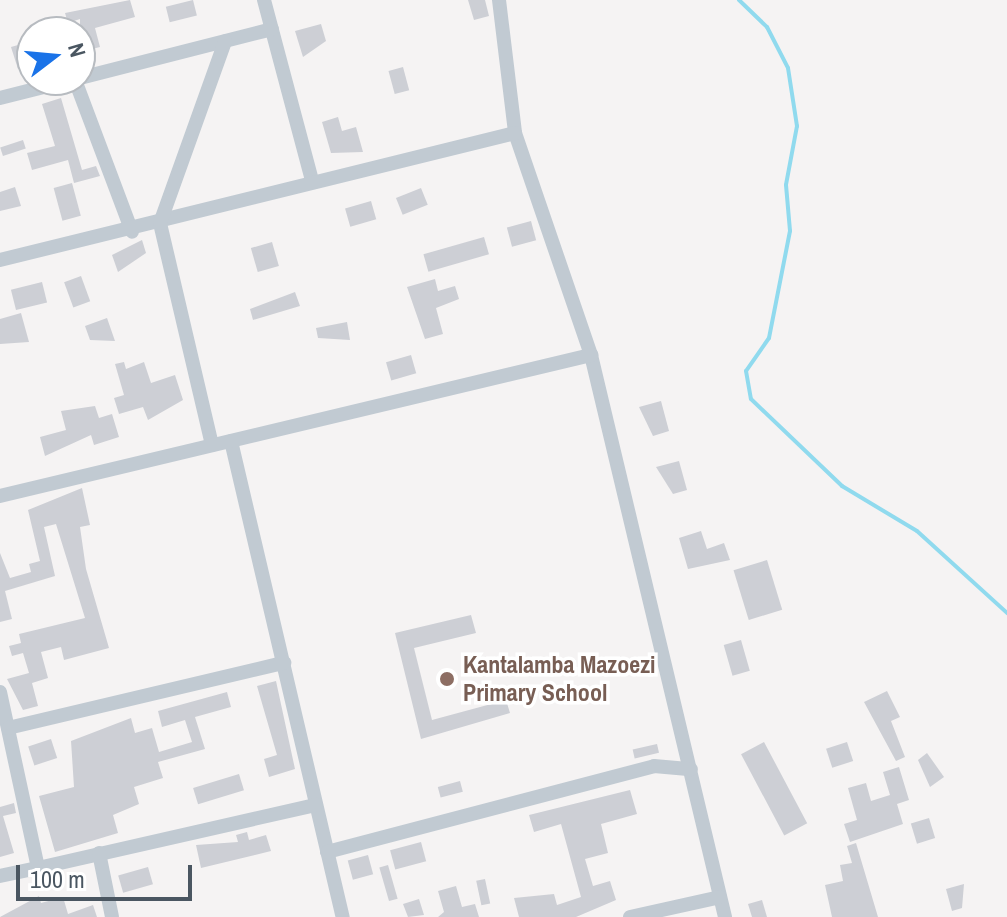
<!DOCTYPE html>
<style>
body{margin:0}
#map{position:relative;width:1007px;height:917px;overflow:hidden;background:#f5f3f3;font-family:"Archivo Narrow",sans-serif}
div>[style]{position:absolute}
.stream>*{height:4px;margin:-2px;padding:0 2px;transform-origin:2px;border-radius:2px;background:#90daee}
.building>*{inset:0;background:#cdcfd5;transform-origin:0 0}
.minor>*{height:14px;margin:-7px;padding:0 7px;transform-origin:7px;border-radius:7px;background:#c1cad2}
.dots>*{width:22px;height:22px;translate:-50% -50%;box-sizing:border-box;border:4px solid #fff;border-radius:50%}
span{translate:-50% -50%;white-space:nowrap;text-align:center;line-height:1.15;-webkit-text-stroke:7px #fff;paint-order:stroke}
.education-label{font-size:24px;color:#785e54;font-weight:700}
.left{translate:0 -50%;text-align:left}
.north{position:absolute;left:16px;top:16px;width:80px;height:80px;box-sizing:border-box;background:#fff;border:2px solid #b7bbc0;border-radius:50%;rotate:74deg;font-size:22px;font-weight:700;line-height:32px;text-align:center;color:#4a5661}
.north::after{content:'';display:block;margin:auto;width:28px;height:36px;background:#1a73e8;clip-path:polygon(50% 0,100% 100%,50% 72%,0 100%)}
.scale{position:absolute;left:16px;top:865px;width:176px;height:36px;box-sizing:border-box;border:4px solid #4a5661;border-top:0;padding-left:10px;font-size:24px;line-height:28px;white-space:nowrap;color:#4a5661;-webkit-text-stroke:6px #fff;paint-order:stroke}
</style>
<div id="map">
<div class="stream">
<div style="left:739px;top:0;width:39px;rotate:44deg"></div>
<div style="left:767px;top:27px;width:46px;rotate:62.9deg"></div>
<div style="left:788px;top:68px;width:59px;rotate:81.2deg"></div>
<div style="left:797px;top:126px;width:60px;rotate:100.6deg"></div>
<div style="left:786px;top:185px;width:46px;rotate:85deg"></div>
<div style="left:790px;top:231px;width:109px;rotate:101.1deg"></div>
<div style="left:769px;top:338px;width:40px;rotate:124.9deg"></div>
<div style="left:746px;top:371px;width:28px;rotate:80deg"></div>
<div style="left:751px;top:399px;width:126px;rotate:43.7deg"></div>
<div style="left:842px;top:486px;width:87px;rotate:31deg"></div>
<div style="left:917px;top:531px;width:122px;rotate:42.3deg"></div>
</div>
<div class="building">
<div style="clip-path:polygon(130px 0,135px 17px,95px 28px,100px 47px,80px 52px,80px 19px,68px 23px,65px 13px)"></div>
<div style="left:193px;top:0;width:16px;height:28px;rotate:76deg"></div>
<div style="clip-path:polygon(468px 0,485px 0,489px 16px,474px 20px)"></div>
<div style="clip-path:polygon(321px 24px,326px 41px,303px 57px,295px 31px)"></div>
<div style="clip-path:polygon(32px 41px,32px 65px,18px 69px,11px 47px)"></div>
<div style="left:403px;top:67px;width:24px;height:15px;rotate:75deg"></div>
<div style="clip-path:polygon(61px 98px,82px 170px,96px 166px,100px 176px,74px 183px,68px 160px,32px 170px,27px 153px,55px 146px,42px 104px)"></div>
<div style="clip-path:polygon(338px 117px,342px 131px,356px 127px,363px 152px,331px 153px,322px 122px)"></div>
<div style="left:23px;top:140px;width:9px;height:24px;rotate:72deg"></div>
<div style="left:72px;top:183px;width:34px;height:19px;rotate:75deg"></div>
<div style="clip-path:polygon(15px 187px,21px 206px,0 211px,0 192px)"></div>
<div style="left:421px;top:188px;width:18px;height:27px;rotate:68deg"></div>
<div style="left:371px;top:201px;width:19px;height:27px;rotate:74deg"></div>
<div style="left:531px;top:221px;width:20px;height:25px;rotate:75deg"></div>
<div style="left:484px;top:237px;width:18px;height:63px;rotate:74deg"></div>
<div style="clip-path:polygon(142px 240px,146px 253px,118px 272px,112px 255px)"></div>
<div style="left:272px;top:242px;width:25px;height:22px;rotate:74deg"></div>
<div style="left:81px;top:276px;width:27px;height:18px;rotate:70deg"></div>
<div style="clip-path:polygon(435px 279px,438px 291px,455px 286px,459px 299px,436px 308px,443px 334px,425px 339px,407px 287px)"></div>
<div style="left:42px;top:282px;width:21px;height:32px;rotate:76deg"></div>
<div style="clip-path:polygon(295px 292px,300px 306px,253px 320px,250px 309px)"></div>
<div style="clip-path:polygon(21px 313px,29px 342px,0 344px,0 319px)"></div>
<div style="clip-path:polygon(107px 318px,115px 341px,90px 340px,85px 326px)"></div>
<div style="clip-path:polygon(347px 322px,350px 340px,318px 338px,316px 328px)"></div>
<div style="left:411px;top:355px;width:19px;height:26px;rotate:74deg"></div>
<div style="clip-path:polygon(124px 362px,126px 369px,144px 362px,151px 383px,175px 375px,183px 400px,148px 420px,143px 407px,119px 414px,114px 398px,124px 395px,115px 364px)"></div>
<div style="clip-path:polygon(661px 401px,669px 431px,653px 436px,639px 407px)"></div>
<div style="clip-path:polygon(95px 406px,99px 418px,112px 414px,119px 437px,94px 445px,91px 435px,45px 456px,40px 437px,66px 430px,61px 411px)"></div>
<div style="clip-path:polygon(679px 461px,687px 490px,673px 494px,656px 467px)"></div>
<div style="clip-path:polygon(82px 488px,90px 525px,80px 527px,86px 569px,109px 648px,64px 660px,61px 647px,41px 652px,48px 678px,32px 683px,38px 706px,23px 710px,7px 679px,29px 673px,23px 653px,12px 656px,9px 646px,21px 643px,19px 634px,85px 618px,56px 524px,44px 527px,55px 576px,5px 591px,12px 619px,0 622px,0 553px,10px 578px,31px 572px,29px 564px,40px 561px,28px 510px)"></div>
<div style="clip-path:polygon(701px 531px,707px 549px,724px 543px,730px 560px,688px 569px,679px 538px)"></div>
<div style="left:767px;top:560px;width:52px;height:35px;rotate:73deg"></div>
<div style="clip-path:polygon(471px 615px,476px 633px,414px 648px,432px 720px,506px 700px,510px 713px,421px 739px,395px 633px)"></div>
<div style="left:741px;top:640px;width:32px;height:18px;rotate:74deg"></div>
<div style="clip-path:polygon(276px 681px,295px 769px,269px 777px,264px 759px,277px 755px,257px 686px)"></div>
<div style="clip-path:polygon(887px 691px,900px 717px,891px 721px,905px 757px,896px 761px,864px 702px)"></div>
<div style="clip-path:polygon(227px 692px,231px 707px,195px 717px,205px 749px,158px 762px,163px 778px,134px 787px,139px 804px,113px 815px,118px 833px,55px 852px,39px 796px,74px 787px,71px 741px,131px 718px,135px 733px,152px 728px,159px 752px,192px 742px,185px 720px,162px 727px,158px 711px)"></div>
<div style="left:51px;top:739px;width:20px;height:24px;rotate:72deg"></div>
<div style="left:764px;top:742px;width:92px;height:26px;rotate:62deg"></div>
<div style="left:847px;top:742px;width:20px;height:22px;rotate:72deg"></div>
<div style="left:657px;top:744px;width:9px;height:25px;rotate:77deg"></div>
<div style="clip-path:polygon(927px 753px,944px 777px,930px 787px,918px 760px)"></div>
<div style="clip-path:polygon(899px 767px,909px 800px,897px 804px,903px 824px,850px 842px,844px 824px,857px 820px,848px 788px,866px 783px,871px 801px,890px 795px,883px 772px)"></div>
<div style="left:239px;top:774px;width:17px;height:48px;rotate:73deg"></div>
<div style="left:460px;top:781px;width:11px;height:23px;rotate:75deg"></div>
<div style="clip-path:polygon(630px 790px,637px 814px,601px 824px,608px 853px,585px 859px,593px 886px,610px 881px,616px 900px,576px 917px,519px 917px,514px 898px,554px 894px,557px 905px,581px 897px,561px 824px,534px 832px,529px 815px)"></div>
<div style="clip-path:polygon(14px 803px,16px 813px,3px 816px,14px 853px,0 857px,0 807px)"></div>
<div style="left:929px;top:818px;width:21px;height:19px;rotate:73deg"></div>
<div style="clip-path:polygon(247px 832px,249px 840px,266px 835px,271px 851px,201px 868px,196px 845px,238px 842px,236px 835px)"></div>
<div style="left:421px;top:842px;width:20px;height:32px;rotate:75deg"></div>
<div style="clip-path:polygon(856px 843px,878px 917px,832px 917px,825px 885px,843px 881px,840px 865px,852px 863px,847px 846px)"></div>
<div style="left:368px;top:855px;width:20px;height:21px;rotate:75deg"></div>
<div style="left:388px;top:865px;width:35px;height:9px;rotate:74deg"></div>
<div style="left:148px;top:867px;width:18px;height:31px;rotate:74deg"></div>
<div style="left:485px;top:879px;width:25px;height:9px;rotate:78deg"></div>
<div style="clip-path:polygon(964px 884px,962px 908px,952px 911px,946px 889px)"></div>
<div style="clip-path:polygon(456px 886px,462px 907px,475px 904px,479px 917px,438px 917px,444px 912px,438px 891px)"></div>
<div style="clip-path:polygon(39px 896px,41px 903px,63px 897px,68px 914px,93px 905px,97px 917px,0 917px)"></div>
<div style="clip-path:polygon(419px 899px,424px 915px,408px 917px,403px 904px)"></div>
<div style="clip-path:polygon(762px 900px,767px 917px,752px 917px,748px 904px)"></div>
</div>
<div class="minor">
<div style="left:264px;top:0;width:186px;rotate:75.1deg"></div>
<div style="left:499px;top:0;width:134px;rotate:83.1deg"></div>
<div style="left:515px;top:133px;width:235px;rotate:71.1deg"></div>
<div style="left:591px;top:355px;width:578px;rotate:76.59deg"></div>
<div style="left:80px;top:78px;width:198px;rotate:-14.3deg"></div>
<div style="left:75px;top:80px;width:162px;rotate:69.4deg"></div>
<div style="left:0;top:98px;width:73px;rotate:-14.2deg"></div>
<div style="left:0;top:260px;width:530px;rotate:-13.85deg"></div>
<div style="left:231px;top:441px;width:489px;rotate:76.8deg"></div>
<div style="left:212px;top:445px;width:228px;rotate:-103.2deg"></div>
<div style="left:160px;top:223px;width:193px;rotate:-70.3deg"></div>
<div style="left:0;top:496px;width:608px;rotate:-13.42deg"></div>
<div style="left:0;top:692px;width:180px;rotate:77.8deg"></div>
<div style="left:38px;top:868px;width:285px;rotate:-12.8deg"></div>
<div style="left:8px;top:728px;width:284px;rotate:-13.3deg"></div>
<div style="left:327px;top:852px;width:338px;rotate:-14.7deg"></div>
<div style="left:654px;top:766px;width:37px;rotate:5deg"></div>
<div style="left:99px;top:853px;width:65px;rotate:78.5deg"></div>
<div style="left:0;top:876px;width:39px;rotate:-12deg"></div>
<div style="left:630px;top:917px;width:92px;rotate:-12.5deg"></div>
</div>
<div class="dots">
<div style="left:447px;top:679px;background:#8d6e63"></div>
</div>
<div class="education-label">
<span class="left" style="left:463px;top:679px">Kantalamba Mazoezi<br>Primary School</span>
</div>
<div class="north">N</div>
<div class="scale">100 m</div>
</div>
